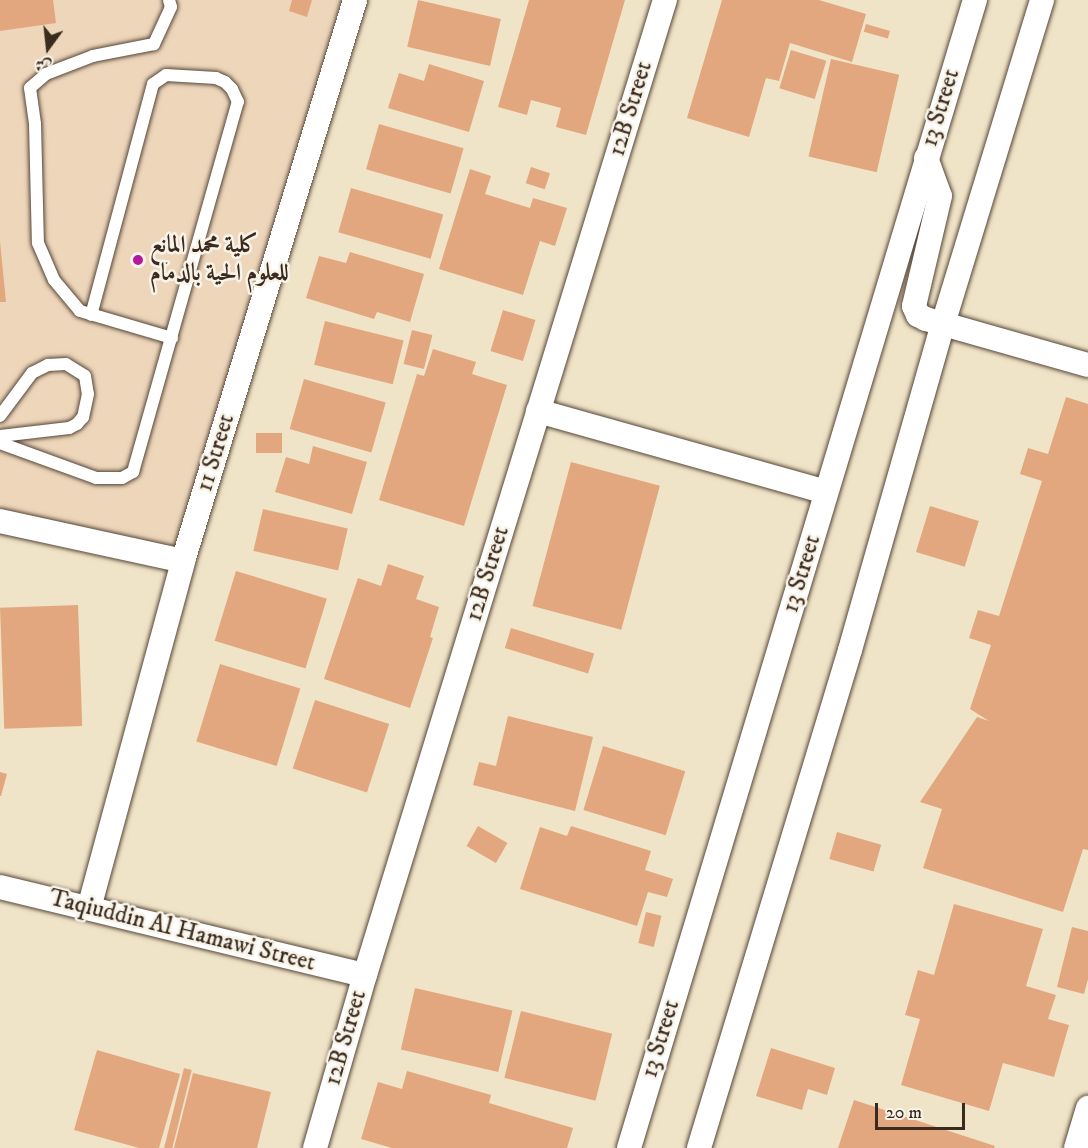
<!DOCTYPE html>
<meta charset="utf-8">
<style>
body{margin:0}
#map{position:relative;width:1088px;height:1148px;overflow:hidden;background:#f0e4c8;font-family:"IM FELL DW Pica",Amiri,serif}
div>[style]{position:absolute}
.built>*{inset:0;background:#eed6bb}
.building>*{inset:0;background:#e2a77f;transform-origin:0 0}
.roads{filter:drop-shadow(0 0 2px #564638) drop-shadow(0 0 2px #564638)}
.lane>*{height:12px;margin:-6px;padding:0 6px;transform-origin:6px;border-radius:6px;background:#fff}
.street>*{height:24px;margin:-12px;padding:0 12px;transform-origin:12px;border-radius:12px;background:#fff}
.dots>*{width:16px;height:16px;translate:-50% -50%;box-sizing:border-box;border:3px solid #f7f3e8;border-radius:50%}
span{translate:-50% -50%;white-space:nowrap;text-align:center;line-height:1.15;-webkit-text-stroke:5px #f7f3e8;paint-order:stroke}
.street-label{font-size:24px;color:#3b2a1e}
.poi-label{font-size:24px;color:#3b2a1e;font-weight:700}
.left{translate:0 -50%;text-align:left}
.north{position:absolute;left:18px;top:18px;width:60px;height:60px;-webkit-text-stroke:4px #f7f3e8;paint-order:stroke;rotate:195deg;font-size:16px;font-weight:700;line-height:24px;text-align:center;color:#3b2a1e}
.north::after{content:'';display:block;margin:auto;width:21px;height:27px;background:#3b2a1e;clip-path:polygon(50% 0,100% 100%,50% 72%,0 100%)}
.scale{position:absolute;left:875px;top:1103px;width:90px;height:27px;box-sizing:border-box;border:3px solid #3b2a1e;border-top:0;padding-left:8px;font-size:18px;line-height:21px;white-space:nowrap;color:#3b2a1e;-webkit-text-stroke:4px #f7f3e8;paint-order:stroke}
</style>
<div id="map">
<div class="built">
<div style="clip-path:polygon(0 0,355px 0,183px 561px,0 521px)"></div>
</div>
<div class="building">
<div style="clip-path:polygon(0 0,53px 0,56px 23px,0 31px)"></div>
<div style="clip-path:polygon(292px 0,312px 0,307px 17px,289px 11px)"></div>
<div style="left:418px;top:0;width:85px;height:48px;rotate:13deg"></div>
<div style="clip-path:polygon(529px 0,625px 0,586px 135px,556px 127px,561px 108px,531px 100px,527px 115px,498px 107px)"></div>
<div style="clip-path:polygon(722px 0,819px 0,866px 14px,852px 62px,790px 43px,779px 81px,766px 78px,749px 137px,687px 118px)"></div>
<div style="left:866px;top:24px;width:25px;height:8px;rotate:16deg"></div>
<div style="left:791px;top:50px;width:37px;height:40px;rotate:17deg"></div>
<div style="left:831px;top:59px;width:70px;height:100px;rotate:13deg"></div>
<div style="clip-path:polygon(429px 64px,484px 81px,469px 132px,388px 108px,399px 73px,424px 81px)"></div>
<div style="left:379px;top:124px;width:88px;height:47px;rotate:16deg"></div>
<div style="left:531px;top:167px;width:20px;height:17px;rotate:18deg"></div>
<div style="clip-path:polygon(470px 169px,491px 176px,485px 194px,530px 208px,533px 198px,567px 208px,555px 246px,540px 241px,523px 295px,439px 269px)"></div>
<div style="left:351px;top:188px;width:96px;height:46px;rotate:16deg"></div>
<div style="clip-path:polygon(0 241px,6px 302px,0 302px)"></div>
<div style="clip-path:polygon(350px 252px,424px 274px,410px 322px,377px 312px,374px 319px,306px 298px,319px 256px,346px 263px)"></div>
<div style="left:503px;top:310px;width:34px;height:43px;rotate:17deg"></div>
<div style="left:325px;top:321px;width:81px;height:45px;rotate:14deg"></div>
<div style="left:412px;top:330px;width:21px;height:35px;rotate:14deg"></div>
<div style="clip-path:polygon(433px 349px,476px 362px,472px 374px,507px 385px,464px 526px,379px 500px,417px 374px,424px 376px)"></div>
<div style="left:304px;top:379px;width:85px;height:52px;rotate:16deg"></div>
<div style="clip-path:polygon(1066px 397px,1088px 404px,1088px 850px,1083px 849px,1063px 912px,923px 868px,942px 809px,920px 802px,977px 717px,989px 721px,970px 709px,991px 645px,969px 638px,978px 610px,999px 616px,1042px 481px,1020px 474px,1028px 448px,1048px 454px)"></div>
<div style="left:282px;top:433px;width:20px;height:26px;rotate:90deg"></div>
<div style="clip-path:polygon(313px 446px,367px 462px,352px 514px,275px 492px,286px 457px,309px 464px)"></div>
<div style="left:571px;top:462px;width:92px;height:149px;rotate:15deg"></div>
<div style="left:930px;top:506px;width:51px;height:48px;rotate:17deg"></div>
<div style="left:263px;top:509px;width:87px;height:43px;rotate:13deg"></div>
<div style="clip-path:polygon(388px 564px,424px 576px,416px 599px,439px 607px,430px 637px,433px 638px,410px 708px,324px 679px,358px 578px,381px 586px)"></div>
<div style="left:236px;top:571px;width:95px;height:73px;rotate:17deg"></div>
<div style="left:78px;top:605px;width:121px;height:78px;rotate:88deg"></div>
<div style="left:511px;top:628px;width:87px;height:21px;rotate:17deg"></div>
<div style="left:220px;top:664px;width:84px;height:81px;rotate:17deg"></div>
<div style="left:315px;top:700px;width:78px;height:72px;rotate:18deg"></div>
<div style="clip-path:polygon(508px 716px,593px 737px,575px 811px,473px 785px,479px 762px,496px 766px)"></div>
<div style="left:603px;top:746px;width:86px;height:67px;rotate:17deg"></div>
<div style="clip-path:polygon(0 772px,7px 774px,1px 796px,0 796px)"></div>
<div style="left:478px;top:826px;width:34px;height:23px;rotate:30deg"></div>
<div style="clip-path:polygon(571px 826px,651px 851px,645px 870px,673px 879px,667px 897px,648px 892px,637px 926px,520px 889px,540px 827px,567px 836px)"></div>
<div style="left:837px;top:832px;width:46px;height:28px;rotate:16deg"></div>
<div style="clip-path:polygon(954px 904px,1043px 929px,1026px 986px,1056px 995px,1048px 1019px,1069px 1025px,1054px 1077px,1003px 1063px,989px 1111px,901px 1085px,920px 1019px,905px 1015px,918px 970px,934px 975px)"></div>
<div style="left:646px;top:912px;width:16px;height:32px;rotate:14deg"></div>
<div style="clip-path:polygon(1072px 927px,1088px 931px,1088px 979px,1084px 994px,1057px 987px)"></div>
<div style="left:415px;top:988px;width:100px;height:63px;rotate:13deg"></div>
<div style="left:521px;top:1011px;width:94px;height:69px;rotate:14deg"></div>
<div style="clip-path:polygon(771px 1048px,835px 1068px,827px 1095px,808px 1089px,802px 1110px,756px 1096px)"></div>
<div style="clip-path:polygon(97px 1050px,180px 1074px,159px 1148px,139px 1148px,74px 1130px)"></div>
<div style="left:184px;top:1068px;width:8px;height:83px;rotate:14deg"></div>
<div style="clip-path:polygon(407px 1071px,491px 1095px,489px 1103px,573px 1128px,567px 1148px,392px 1148px,361px 1139px,378px 1082px,402px 1089px)"></div>
<div style="clip-path:polygon(193px 1073px,271px 1092px,257px 1148px,174px 1148px)"></div>
<div style="clip-path:polygon(854px 1100px,995px 1146px,994px 1148px,838px 1148px)"></div>
</div>
<div class="roads">
<div class="lane">
<div style="left:169px;top:0;width:7px;rotate:74deg"></div>
<div style="left:171px;top:7px;width:41px;rotate:114.7deg"></div>
<div style="left:154px;top:44px;width:62px;rotate:168.9deg"></div>
<div style="left:93px;top:56px;width:50px;rotate:159deg"></div>
<div style="left:46px;top:74px;width:21px;rotate:139deg"></div>
<div style="left:30px;top:88px;width:36px;rotate:82deg"></div>
<div style="left:35px;top:124px;width:119px;rotate:88.6deg"></div>
<div style="left:38px;top:243px;width:40px;rotate:66.6deg"></div>
<div style="left:54px;top:280px;width:40px;rotate:50deg"></div>
<div style="left:80px;top:311px;width:96px;rotate:16.4deg"></div>
<div style="left:0;top:416px;width:54px;rotate:-53.3deg"></div>
<div style="left:32px;top:373px;width:18px;rotate:-27deg"></div>
<div style="left:48px;top:365px;width:18px;rotate:-3deg"></div>
<div style="left:66px;top:364px;width:22px;rotate:32deg"></div>
<div style="left:85px;top:376px;width:18px;rotate:81deg"></div>
<div style="left:88px;top:394px;width:24px;rotate:102deg"></div>
<div style="left:83px;top:417px;width:9px;rotate:131deg"></div>
<div style="left:77px;top:424px;width:9px;rotate:153deg"></div>
<div style="left:69px;top:428px;width:69px;rotate:173.4deg"></div>
<div style="left:0;top:443px;width:102px;rotate:20deg"></div>
<div style="left:96px;top:478px;width:26px"></div>
<div style="left:122px;top:478px;width:13px;rotate:-29deg"></div>
<div style="left:133px;top:472px;width:385px;rotate:-74.2deg"></div>
<div style="left:238px;top:102px;width:14px;rotate:-115deg"></div>
<div style="left:232px;top:89px;width:10px;rotate:-135deg"></div>
<div style="left:225px;top:82px;width:10px;rotate:-156deg"></div>
<div style="left:216px;top:78px;width:50px;rotate:-176.6deg"></div>
<div style="left:166px;top:75px;width:16px;rotate:145deg"></div>
<div style="left:153px;top:84px;width:239px;rotate:105deg"></div>
</div>
<div class="street">
<div style="left:926px;top:158px;width:40px;rotate:69.8deg"></div>
<div style="left:940px;top:196px;width:113px;rotate:103.3deg"></div>
<div style="left:914px;top:306px;width:10px;rotate:66deg"></div>
<div style="left:918px;top:315px;width:9px;rotate:27deg"></div>
<div style="left:926px;top:319px;width:168px;rotate:15.9deg"></div>
<div style="left:538px;top:411px;width:299px;rotate:15.7deg"></div>
<div style="left:0;top:521px;width:187px;rotate:12.3deg"></div>
<div style="left:0;top:887px;width:375px;rotate:13.6deg"></div>
<div style="left:89px;top:908px;width:360px;rotate:-74.8deg"></div>
<div style="left:183px;top:561px;width:587px;rotate:-72.95deg"></div>
<div style="left:315px;top:1148px;width:180px;rotate:-73.9deg"></div>
<div style="left:365px;top:975px;width:1020px;rotate:-72.9deg"></div>
<div style="left:629px;top:1148px;width:1199px;rotate:-73.23deg"></div>
<div style="left:699px;top:1148px;width:520px;rotate:-73.13deg"></div>
<div style="left:850px;top:650px;width:339px;rotate:-74.1deg"></div>
<div style="left:943px;top:324px;width:339px;rotate:-73deg"></div>
<div style="left:1076px;top:1148px;width:42px;rotate:-73.3deg"></div>
</div>
</div>
<div class="dots">
<div style="left:138px;top:260px;background:#b5179e"></div>
</div>
<div class="street-label">
<span style="left:941px;top:108px;rotate:-73deg">13 Street</span>
<span style="left:631px;top:109px;rotate:-73deg">12B Street</span>
<span style="left:216px;top:453px;rotate:-73deg">11 Street</span>
<span style="left:488px;top:574px;rotate:-73deg">12B Street</span>
<span style="left:802px;top:574px;rotate:-73deg">13 Street</span>
<span style="left:182px;top:931px;rotate:14deg">Taqiuddin Al Hamawi Street</span>
<span style="left:346px;top:1038px;rotate:-74deg">12B Street</span>
<span style="left:661px;top:1039px;rotate:-73deg">13 Street</span>
</div>
<div class="poi-label">
<span class="left" style="left:150px;top:260px">كلية محمد المانع<br>للعلوم الحية بالدمام</span>
</div>
<div class="north">ش</div>
<div class="scale">20 m</div>
</div>
